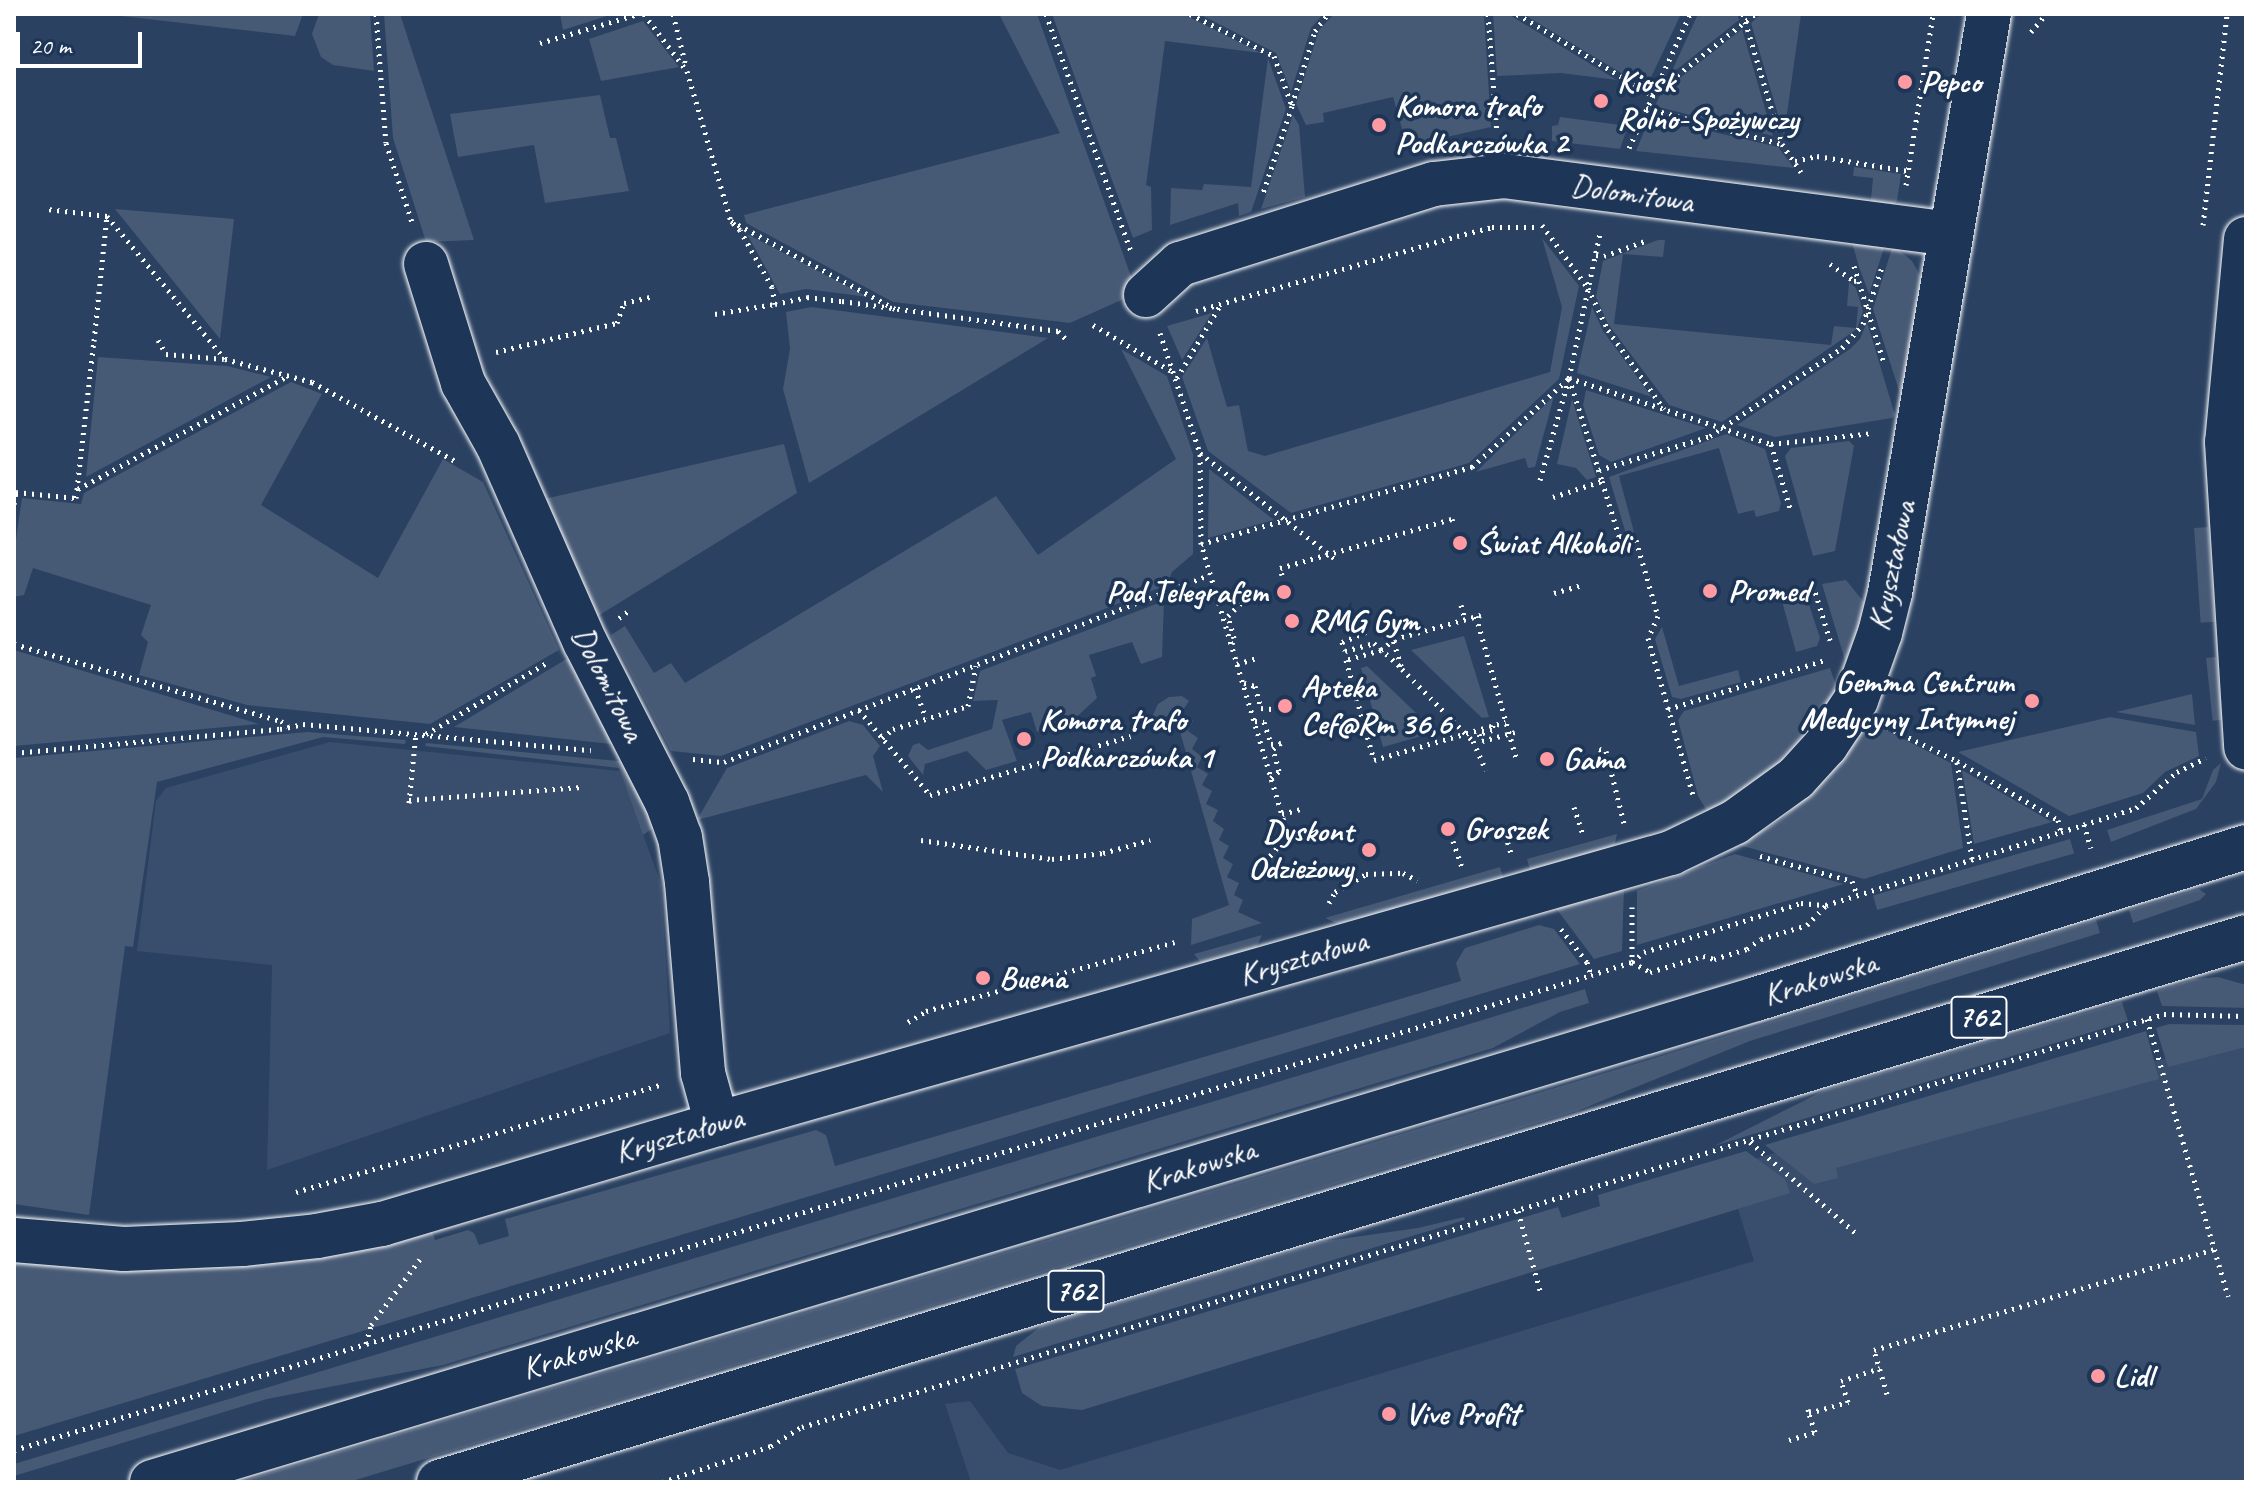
<!DOCTYPE html>
<meta charset="utf-8">
<style>
body{margin:0}
#map{position:relative;width:2260px;height:1496px;overflow:hidden;background:#2a4161;font-family:Caveat,sans-serif}
div>[style]{position:absolute}
.built>*{inset:0;background:#394e6c}
.green>*{inset:0;background:#465975;transform-origin:0 0}
.path>*{height:5px;margin-top:-2.5px;transform-origin:0;background:repeating-linear-gradient(90deg,#fff 0 2px,transparent 0 8px)}
.roads{filter:drop-shadow(0 0 2px #fff) drop-shadow(0 0 2px #fff)}
.minor>*{height:44px;margin:-22px;padding:0 22px;transform-origin:22px;border-radius:22px;background:#1d3557}
.major>*{height:44px;margin:-22px;padding:0 22px;transform-origin:22px;border-radius:22px;background:#1d3557}
.path-bridge>*{height:5px;margin-top:-2.5px;transform-origin:0;background:repeating-linear-gradient(90deg,#fff 0 2px,transparent 0 8px)}
.dots>*{width:22px;height:22px;translate:-50% -50%;box-sizing:border-box;border:4px solid #1d3557;border-radius:50%}
span{translate:-50% -50%;white-space:nowrap;text-align:center;line-height:1.15;-webkit-text-stroke:7px #1d3557;paint-order:stroke}
.shield-label span{padding:2px 6px;background:#1d3557;border:2px solid;border-radius:6px;-webkit-text-stroke-width:0}
.shield-label{font-size:30px;color:#fff;font-weight:700}
.poi-label{font-size:32px;color:#fff;font-weight:700}
.left{translate:0 -50%;text-align:left}
.right{translate:-100% -50%;text-align:right}
.street-label{font-size:32px;color:#fff}
.frame{position:absolute;inset:0;border:16px solid #fff;pointer-events:none}
.scale{position:absolute;left:16px;top:32px;width:126px;height:36px;box-sizing:border-box;border:4px solid #fff;border-top:0;padding-left:10px;font-size:24px;line-height:28px;white-space:nowrap;color:#fff;-webkit-text-stroke:6px #1d3557;paint-order:stroke}
</style>
<div id="map">
<div class="built">
<div style="clip-path:polygon(330px 742px,620px 771px,661px 884px,670px 1033px,267px 1170px,272px 965px,137px 951px,156px 801px,166px 788px)"></div>
<div style="clip-path:polygon(2246px 1042px,2246px 1482px,971px 1482px,945px 1404px,970px 1401px,1008px 1453px,1060px 1470px,1754px 1261px,1738px 1209px,1576px 1258px,1562px 1218px,1899px 1115px)"></div>
</div>
<div class="green">
<div style="clip-path:polygon(104px 14px,303px 14px,295px 36px)"></div>
<div style="clip-path:polygon(319px 14px,370px 14px,374px 71px,333px 65px,321px 57px,312px 34px)"></div>
<div style="clip-path:polygon(384px 14px,400px 14px,474px 240px,426px 242px,393px 138px)"></div>
<div style="clip-path:polygon(560px 14px,613px 14px,563px 30px)"></div>
<div style="clip-path:polygon(999px 14px,1037px 14px,1137px 293px,1070px 323px,893px 302px,746px 223px,744px 215px,1060px 133px)"></div>
<div style="clip-path:polygon(1052px 14px,1183px 14px,1261px 53px,1165px 41px,1146px 185px,1151px 187px,1152px 230px,1133px 238px)"></div>
<div style="clip-path:polygon(1199px 14px,1323px 14px,1311px 28px,1291px 92px,1276px 53px)"></div>
<div style="clip-path:polygon(1334px 14px,1484px 14px,1491px 127px,1407px 146px,1393px 97px,1323px 113px,1324px 122px,1306px 125px,1296px 104px,1319px 30px)"></div>
<div style="clip-path:polygon(1493px 14px,1508px 14px,1617px 80px,1561px 73px,1497px 76px)"></div>
<div style="clip-path:polygon(1523px 14px,1681px 14px,1646px 88px)"></div>
<div style="clip-path:polygon(1698px 14px,1737px 14px,1739px 20px,1670px 75px)"></div>
<div style="clip-path:polygon(1761px 14px,1801px 14px,1784px 135px,1751px 23px)"></div>
<div style="clip-path:polygon(643px 21px,679px 67px,601px 81px,589px 39px)"></div>
<div style="clip-path:polygon(1742px 29px,1773px 136px,1655px 106px,1661px 93px)"></div>
<div style="clip-path:polygon(1268px 58px,1286px 109px,1251px 212px,1239px 216px,1238px 203px,1170px 225px,1171px 188px,1202px 190px,1204px 184px,1251px 187px)"></div>
<div style="clip-path:polygon(600px 95px,610px 138px,616px 138px,629px 191px,545px 203px,534px 145px,458px 157px,450px 114px)"></div>
<div style="clip-path:polygon(1293px 115px,1299px 125px,1305px 197px,1261px 209px)"></div>
<div style="clip-path:polygon(1560px 117px,1628px 126px,1620px 149px,1552px 141px,1552px 126px,1558px 125px)"></div>
<div style="clip-path:polygon(1650px 117px,1778px 147px,1794px 168px,1636px 151px)"></div>
<div style="clip-path:polygon(1854px 167px,1901px 174px,1897px 201px,1892px 207px,1870px 210px,1873px 178px,1853px 176px)"></div>
<div style="clip-path:polygon(115px 209px,234px 219px,220px 339px)"></div>
<div style="clip-path:polygon(747px 234px,868px 297px,806px 289px,780px 294px)"></div>
<div style="clip-path:polygon(1850px 235px,1886px 242px,1869px 294px,1859px 267px)"></div>
<div style="clip-path:polygon(1542px 238px,1579px 286px,1559px 379px,1469px 463px,1291px 513px,1208px 451px,1182px 377px,1207px 338px,1227px 407px,1239px 405px,1248px 451px,1265px 456px,1550px 372px,1562px 307px)"></div>
<div style="clip-path:polygon(1658px 240px,1665px 240px,1663px 257px,1623px 254px,1614px 324px,1831px 345px,1834px 326px,1856px 328px,1858px 307px,1847px 306px,1849px 282px,1856px 288px,1863px 311px,1857px 329px,1722px 422px,1669px 405px,1608px 324px,1596px 297px,1603px 261px)"></div>
<div style="clip-path:polygon(1893px 245px,1912px 261px,1921px 277px,1903px 403px,1873px 309px)"></div>
<div style="clip-path:polygon(811px 307px,1048px 338px,809px 483px,783px 389px,790px 349px,786px 312px)"></div>
<div style="clip-path:polygon(1592px 307px,1603px 331px,1652px 397px,1577px 373px)"></div>
<div style="clip-path:polygon(1212px 313px,1182px 360px,1167px 326px)"></div>
<div style="clip-path:polygon(1867px 322px,1895px 415px,1892px 418px,1775px 437px,1737px 425px,1850px 349px,1860px 339px)"></div>
<div style="clip-path:polygon(1121px 349px,1167px 376px,1193px 454px,1193px 554px,1172px 572px,1167px 585px,721px 756px,671px 751px,611px 635px,625px 626px,654px 673px,671px 663px,685px 683px,996px 496px,1038px 555px,1176px 459px)"></div>
<div style="clip-path:polygon(98px 357px,227px 366px,271px 377px,86px 477px)"></div>
<div style="clip-path:polygon(291px 382px,322px 394px,261px 505px,378px 578px,443px 459px,483px 482px,559px 650px,430px 724px,247px 705px,139px 675px,148px 642px,141px 635px,151px 605px,33px 568px,24px 595px,14px 597px,14px 553px,22px 498px,81px 504px,84px 493px)"></div>
<div style="clip-path:polygon(1586px 390px,1706px 428px,1611px 462px,1599px 455px,1583px 405px)"></div>
<div style="clip-path:polygon(1554px 396px,1535px 467px,1528px 468px,1525px 458px,1476px 472px)"></div>
<div style="clip-path:polygon(1572px 399px,1596px 477px,1587px 480px,1576px 468px,1557px 464px)"></div>
<div style="clip-path:polygon(1726px 434px,1765px 449px,1781px 503px,1779px 511px,1756px 517px,1754px 510px,1738px 514px,1719px 448px,1619px 476px,1634px 532px,1626px 534px,1609px 477px)"></div>
<div style="clip-path:polygon(1849px 441px,1854px 446px,1835px 551px,1813px 556px,1785px 456px,1791px 448px)"></div>
<div style="clip-path:polygon(784px 444px,797px 493px,593px 619px,540px 500px)"></div>
<div style="clip-path:polygon(1209px 469px,1274px 520px,1208px 538px)"></div>
<div style="left:2208px;top:527px;width:95px;height:14px;rotate:86deg"></div>
<div style="clip-path:polygon(1846px 580px,1867px 606px,1848px 670px,1822px 584px)"></div>
<div style="clip-path:polygon(1800px 589px,1805px 592px,1820px 638px,1817px 646px,1796px 652px,1780px 594px)"></div>
<div style="clip-path:polygon(1164px 601px,1162px 657px,1141px 664px,1132px 642px,1089px 655px,1096px 676px,1091px 678px,1097px 698px,1070px 723px,1037px 732px,1031px 712px,1002px 720px,1017px 761px,986px 770px,967px 751px,925px 764px,923px 775px,908px 756px,913px 745px,919px 743px,928px 750px,992px 729px,998px 700px,973px 701px,980px 671px)"></div>
<div style="clip-path:polygon(1662px 627px,1679px 686px,1738px 670px,1741px 682px,1681px 699px,1672px 697px,1655px 639px)"></div>
<div style="clip-path:polygon(1464px 636px,1489px 717px,1482px 718px,1411px 650px)"></div>
<div style="clip-path:polygon(14px 650px,259px 724px,14px 746px)"></div>
<div style="clip-path:polygon(573px 655px,620px 745px,454px 727px)"></div>
<div style="left:2216px;top:657px;width:63px;height:10px;rotate:84deg"></div>
<div style="clip-path:polygon(1367px 666px,1436px 732px,1383px 747px,1361px 668px)"></div>
<div style="clip-path:polygon(1830px 668px,1837px 688px,1829px 708px,1779px 765px,1732px 799px,1707px 811px,1698px 796px,1678px 720px,1684px 711px)"></div>
<div style="clip-path:polygon(2192px 694px,2195px 725px,2116px 712px)"></div>
<div style="clip-path:polygon(1182px 696px,1189px 701px,1181px 713px,1193px 720px,1188px 731px,1198px 738px,1192px 749px,1202px 757px,1197px 767px,1208px 774px,1202px 785px,1212px 791px,1206px 804px,1218px 810px,1213px 821px,1224px 829px,1219px 840px,1229px 846px,1223px 858px,1233px 864px,1227px 877px,1239px 883px,1234px 895px,1243px 900px,1238px 912px,1262px 923px,1191px 945px,1192px 919px,1229px 905px,1175px 714px,1150px 721px,1158px 704px,1169px 697px)"></div>
<div style="clip-path:polygon(2110px 717px,2196px 732px,2199px 756px,2165px 772px,2143px 793px,2069px 816px,1958px 752px)"></div>
<div style="clip-path:polygon(1864px 719px,1951px 763px,1963px 848px,1864px 879px,1739px 845px,1781px 820px,1809px 793px)"></div>
<div style="clip-path:polygon(849px 721px,863px 725px,880px 746px,873px 756px,883px 792px,866px 775px,697px 820px,727px 768px)"></div>
<div style="clip-path:polygon(308px 732px,406px 740px,405px 744px,323px 737px,157px 782px,133px 947px,125px 946px,89px 1215px,14px 1204px,14px 758px)"></div>
<div style="clip-path:polygon(426px 743px,629px 762px,659px 824px,643px 835px,619px 768px,425px 746px)"></div>
<div style="clip-path:polygon(2221px 763px,2216px 782px,2196px 809px,2111px 842px,2107px 830px,2202px 799px,2213px 770px)"></div>
<div style="clip-path:polygon(1962px 770px,2052px 822px,1974px 844px)"></div>
<div style="clip-path:polygon(1617px 834px,1614px 848px,1531px 873px,1527px 859px)"></div>
<div style="left:2070px;top:839px;width:15px;height:205px;rotate:74deg"></div>
<div style="clip-path:polygon(1735px 854px,1844px 884px,1637px 945px,1637px 891px)"></div>
<div style="clip-path:polygon(1500px 867px,1504px 880px,1343px 926px,1325px 918px)"></div>
<div style="clip-path:polygon(1624px 887px,1622px 951px,1594px 959px,1555px 907px)"></div>
<div style="clip-path:polygon(2199px 889px,2206px 894px,2200px 900px,2133px 923px,2129px 910px)"></div>
<div style="clip-path:polygon(2096px 920px,2100px 933px,1750px 1041px,1577px 1111px,349px 1482px,239px 1482px,1652px 1059px)"></div>
<div style="clip-path:polygon(1539px 925px,1554px 929px,1580px 964px,14px 1436px,14px 1259px,431px 1228px,435px 1240px,468px 1230px,474px 1233px,479px 1245px,509px 1236px,505px 1219px,816px 1130px,826px 1135px,835px 1166px,1461px 981px,1456px 963px,1465px 948px)"></div>
<div style="clip-path:polygon(1262px 935px,1255px 950px,1203px 965px,1194px 954px)"></div>
<div style="clip-path:polygon(2218px 977px,2246px 985px,2246px 1008px,2162px 1006px,2157px 991px,2195px 979px)"></div>
<div style="clip-path:polygon(1585px 989px,1589px 1003px,1560px 1012px,1493px 1048px,443px 1365px,267px 1399px,14px 1476px,14px 1464px)"></div>
<div style="clip-path:polygon(2122px 1002px,2128px 1021px,1714px 1146px,1825px 1090px)"></div>
<div style="clip-path:polygon(2169px 1024px,2245px 1025px,2246px 1047px,2168px 1067px,2156px 1028px)"></div>
<div style="clip-path:polygon(2146px 1031px,2159px 1079px,1836px 1168px,1838px 1178px,1814px 1184px,1765px 1145px)"></div>
<div style="clip-path:polygon(1746px 1151px,1785px 1179px,1790px 1193px,1082px 1410px,1042px 1406px,1022px 1393px,1015px 1369px,1558px 1207px,1562px 1218px,1600px 1206px,1598px 1195px)"></div>
<div style="clip-path:polygon(1464px 1217px,1465px 1220px,1013px 1357px,1016px 1346px,1041px 1326px,1326px 1241px,1418px 1228px)"></div>
</div>
<div class="path">
<div style="left:376px;top:14px;width:129px;rotate:85.6deg"></div>
<div style="left:386px;top:143px;width:86px;rotate:71.8deg"></div>
<div style="left:644px;top:14px;width:71px;rotate:53deg"></div>
<div style="left:687px;top:71px;width:156px;rotate:73.7deg"></div>
<div style="left:673px;top:14px;width:54px;rotate:76deg"></div>
<div style="left:1046px;top:14px;width:253px;rotate:70.3deg"></div>
<div style="left:1190px;top:14px;width:94px;rotate:26.6deg"></div>
<div style="left:1274px;top:56px;width:53px;rotate:70.2deg"></div>
<div style="left:1292px;top:106px;width:92px;rotate:108.4deg"></div>
<div style="left:1488px;top:14px;width:119px;rotate:85.7deg"></div>
<div style="left:1517px;top:14px;width:157px;rotate:31deg"></div>
<div style="left:1652px;top:95px;width:131px;rotate:-38.2deg"></div>
<div style="left:1743px;top:14px;width:136px;rotate:73.3deg"></div>
<div style="left:1782px;top:144px;width:34px;rotate:56deg"></div>
<div style="left:2031px;top:32px;width:23px;rotate:-50deg"></div>
<div style="left:540px;top:43px;width:102px;rotate:-16.5deg"></div>
<div style="left:1292px;top:105px;width:77px;rotate:-72.7deg"></div>
<div style="left:1315px;top:31px;width:21px;rotate:-53deg"></div>
<div style="left:1646px;top:108px;width:140px;rotate:14.9deg"></div>
<div style="left:1629px;top:148px;width:147px;rotate:-65.5deg"></div>
<div style="left:1795px;top:161px;width:23px;rotate:-13deg"></div>
<div style="left:1817px;top:156px;width:92px;rotate:9.4deg"></div>
<div style="left:1906px;top:185px;width:173px;rotate:-81deg"></div>
<div style="left:107px;top:216px;width:185px;rotate:50.5deg"></div>
<div style="left:225px;top:359px;width:90px;rotate:14.8deg"></div>
<div style="left:312px;top:382px;width:163px;rotate:28.9deg"></div>
<div style="left:1542px;top:225px;width:78px;rotate:53.9deg"></div>
<div style="left:1588px;top:288px;width:47px;rotate:64.5deg"></div>
<div style="left:1608px;top:330px;width:97px;rotate:54.7deg"></div>
<div style="left:2203px;top:225px;width:212px;rotate:-83.5deg"></div>
<div style="left:1596px;top:255px;width:8px;rotate:7deg"></div>
<div style="left:1604px;top:256px;width:47px;rotate:-20deg"></div>
<div style="left:1830px;top:264px;width:29px;rotate:35deg"></div>
<div style="left:1854px;top:281px;width:5px;rotate:-11deg"></div>
<div style="left:1854px;top:266px;width:102px;rotate:72.8deg"></div>
<div style="left:775px;top:304px;width:33px;rotate:-12deg"></div>
<div style="left:807px;top:297px;width:35px;rotate:7deg"></div>
<div style="left:842px;top:301px;width:218px;rotate:7.9deg"></div>
<div style="left:1058px;top:331px;width:11px;rotate:45deg"></div>
<div style="left:1196px;top:311px;width:272px;rotate:-16deg"></div>
<div style="left:1457px;top:236px;width:36px;rotate:-14deg"></div>
<div style="left:1492px;top:227px;width:42px"></div>
<div style="left:715px;top:314px;width:61px;rotate:-9.5deg"></div>
<div style="left:775px;top:304px;width:17px;rotate:-100deg"></div>
<div style="left:772px;top:287px;width:65px;rotate:-119.3deg"></div>
<div style="left:740px;top:230px;width:13px;rotate:-135deg"></div>
<div style="left:731px;top:221px;width:191px;rotate:28.2deg"></div>
<div style="left:1093px;top:325px;width:93px;rotate:30.4deg"></div>
<div style="left:1160px;top:333px;width:126px;rotate:71.6deg"></div>
<div style="left:158px;top:340px;width:16px;rotate:60deg"></div>
<div style="left:166px;top:354px;width:58px;rotate:4.9deg"></div>
<div style="left:496px;top:352px;width:124px;rotate:-13.5deg"></div>
<div style="left:617px;top:323px;width:21px;rotate:-71deg"></div>
<div style="left:624px;top:303px;width:27px;rotate:-13deg"></div>
<div style="left:1177px;top:378px;width:86px;rotate:-59.3deg"></div>
<div style="left:1569px;top:378px;width:213px;rotate:18.1deg"></div>
<div style="left:1771px;top:444px;width:103px;rotate:-6.2deg"></div>
<div style="left:1771px;top:444px;width:67px;rotate:73.5deg"></div>
<div style="left:1599px;top:470px;width:116px;rotate:-17deg"></div>
<div style="left:1710px;top:436px;width:159px;rotate:-33.7deg"></div>
<div style="left:1842px;top:348px;width:32px;rotate:-49deg"></div>
<div style="left:1863px;top:324px;width:60px;rotate:-71.6deg"></div>
<div style="left:1540px;top:480px;width:106px;rotate:-74.1deg"></div>
<div style="left:1569px;top:378px;width:148px;rotate:-77.9deg"></div>
<div style="left:78px;top:489px;width:238px;rotate:-28.3deg"></div>
<div style="left:1553px;top:497px;width:52px;rotate:-18.1deg"></div>
<div style="left:1602px;top:481px;width:58px;rotate:72.8deg"></div>
<div style="left:1619px;top:536px;width:17px;rotate:13deg"></div>
<div style="left:1636px;top:540px;width:79px;rotate:73.9deg"></div>
<div style="left:1658px;top:616px;width:24px;rotate:114deg"></div>
<div style="left:1648px;top:638px;width:163px;rotate:74deg"></div>
<div style="left:14px;top:504px;width:12px;rotate:-81deg"></div>
<div style="left:16px;top:492px;width:60px;rotate:5.7deg"></div>
<div style="left:76px;top:498px;width:158px;rotate:-83.5deg"></div>
<div style="left:94px;top:341px;width:126px;rotate:-84.1deg"></div>
<div style="left:107px;top:216px;width:60px;rotate:-173.3deg"></div>
<div style="left:1201px;top:544px;width:282px;rotate:-15.9deg"></div>
<div style="left:1472px;top:467px;width:132px;rotate:-42.5deg"></div>
<div style="left:1569px;top:378px;width:108px;rotate:72.2deg"></div>
<div style="left:1282px;top:575px;width:7px;rotate:-106deg"></div>
<div style="left:1280px;top:568px;width:179px;rotate:-15.9deg"></div>
<div style="left:1452px;top:519px;width:7px;rotate:74deg"></div>
<div style="left:1813px;top:585px;width:58px;rotate:72.8deg"></div>
<div style="left:1554px;top:593px;width:29px;rotate:-16deg"></div>
<div style="left:1461px;top:605px;width:15px;rotate:74deg"></div>
<div style="left:1481px;top:615px;width:89px;rotate:164.4deg"></div>
<div style="left:1395px;top:639px;width:18px;rotate:142deg"></div>
<div style="left:1381px;top:650px;width:36px;rotate:164deg"></div>
<div style="left:1346px;top:660px;width:104px;rotate:74.4deg"></div>
<div style="left:1374px;top:760px;width:137px;rotate:-16.1deg"></div>
<div style="left:1476px;top:616px;width:151px;rotate:74.2deg"></div>
<div style="left:619px;top:618px;width:14px;rotate:-36deg"></div>
<div style="left:1411px;top:620px;width:14px;rotate:69deg"></div>
<div style="left:1389px;top:626px;width:45px;rotate:73.2deg"></div>
<div style="left:1402px;top:669px;width:101px;rotate:45.4deg"></div>
<div style="left:1473px;top:741px;width:32px;rotate:66deg"></div>
<div style="left:1366px;top:632px;width:26px;rotate:157deg"></div>
<div style="left:1342px;top:642px;width:9px;rotate:72deg"></div>
<div style="left:1345px;top:651px;width:30px;rotate:-15deg"></div>
<div style="left:1374px;top:643px;width:38px;rotate:42deg"></div>
<div style="left:14px;top:644px;width:278px;rotate:16.1deg"></div>
<div style="left:281px;top:721px;width:9px;rotate:36deg"></div>
<div style="left:1232px;top:644px;width:6px;rotate:-72deg"></div>
<div style="left:1234px;top:638px;width:23px;rotate:-105deg"></div>
<div style="left:1228px;top:616px;width:18px;rotate:-45deg"></div>
<div style="left:1237px;top:664px;width:21px;rotate:-17deg"></div>
<div style="left:1244px;top:683px;width:11px;rotate:15deg"></div>
<div style="left:1255px;top:686px;width:23px;rotate:75deg"></div>
<div style="left:1261px;top:708px;width:11px;rotate:5deg"></div>
<div style="left:915px;top:688px;width:32px;rotate:70deg"></div>
<div style="left:1668px;top:709px;width:164px;rotate:-17.3deg"></div>
<div style="left:859px;top:710px;width:111px;rotate:50.1deg"></div>
<div style="left:930px;top:795px;width:209px;rotate:-16.4deg"></div>
<div style="left:1255px;top:721px;width:9px;rotate:6deg"></div>
<div style="left:1264px;top:722px;width:23px;rotate:72deg"></div>
<div style="left:1271px;top:744px;width:10px;rotate:-6deg"></div>
<div style="left:1887px;top:727px;width:78px;rotate:25.9deg"></div>
<div style="left:1957px;top:761px;width:117px;rotate:30.3deg"></div>
<div style="left:2058px;top:820px;width:12px;rotate:76deg"></div>
<div style="left:426px;top:734px;width:142px;rotate:-30.5deg"></div>
<div style="left:882px;top:738px;width:14px;rotate:-39deg"></div>
<div style="left:893px;top:729px;width:78px;rotate:-17deg"></div>
<div style="left:968px;top:706px;width:41px;rotate:-78.7deg"></div>
<div style="left:1599px;top:749px;width:7px;rotate:16deg"></div>
<div style="left:1606px;top:751px;width:74px;rotate:76deg"></div>
<div style="left:14px;top:753px;width:267px;rotate:-5.2deg"></div>
<div style="left:280px;top:729px;width:24px;rotate:-12deg"></div>
<div style="left:303px;top:724px;width:289px;rotate:5.2deg"></div>
<div style="left:693px;top:759px;width:31px;rotate:6deg"></div>
<div style="left:724px;top:762px;width:520px;rotate:-21.08deg"></div>
<div style="left:1957px;top:762px;width:98px;rotate:81.2deg"></div>
<div style="left:1271px;top:778px;width:11px;rotate:-41deg"></div>
<div style="left:1279px;top:771px;width:23px;rotate:-105deg"></div>
<div style="left:1273px;top:749px;width:10px;rotate:-37deg"></div>
<div style="left:409px;top:800px;width:173px;rotate:-4.3deg"></div>
<div style="left:409px;top:803px;width:70px;rotate:-84.3deg"></div>
<div style="left:1574px;top:807px;width:29px;rotate:72deg"></div>
<div style="left:1282px;top:814px;width:20px;rotate:-15deg"></div>
<div style="left:2084px;top:824px;width:25px;rotate:74deg"></div>
<div style="left:1503px;top:827px;width:30px;rotate:73deg"></div>
<div style="left:921px;top:840px;width:132px;rotate:8.3deg"></div>
<div style="left:1052px;top:859px;width:51px;rotate:-6.7deg"></div>
<div style="left:1103px;top:853px;width:49px;rotate:-15.5deg"></div>
<div style="left:1453px;top:841px;width:28px;rotate:71deg"></div>
<div style="left:1760px;top:856px;width:95px;rotate:15.2deg"></div>
<div style="left:1852px;top:881px;width:15px;rotate:70deg"></div>
<div style="left:1265px;top:862px;width:35px;rotate:-50deg"></div>
<div style="left:1288px;top:835px;width:304px;rotate:-106.6deg"></div>
<div style="left:1201px;top:544px;width:91px;rotate:-90.6deg"></div>
<div style="left:1200px;top:453px;width:172px;rotate:38.1deg"></div>
<div style="left:1329px;top:903px;width:13px;rotate:-61deg"></div>
<div style="left:1335px;top:892px;width:36px;rotate:-30deg"></div>
<div style="left:1366px;top:874px;width:37px;rotate:-2deg"></div>
<div style="left:1403px;top:873px;width:16px;rotate:27deg"></div>
<div style="left:1632px;top:907px;width:55px;rotate:90deg"></div>
<div style="left:1561px;top:929px;width:42px;rotate:51.8deg"></div>
<div style="left:1587px;top:962px;width:14px;rotate:73deg"></div>
<div style="left:1632px;top:962px;width:21px;rotate:29deg"></div>
<div style="left:1650px;top:972px;width:55px;rotate:-16.8deg"></div>
<div style="left:1703px;top:956px;width:11px;rotate:15deg"></div>
<div style="left:1714px;top:959px;width:34px;rotate:-17deg"></div>
<div style="left:1747px;top:949px;width:17px;rotate:-36deg"></div>
<div style="left:1761px;top:939px;width:48px;rotate:-16.9deg"></div>
<div style="left:1807px;top:925px;width:28px;rotate:-46deg"></div>
<div style="left:2147px;top:1019px;width:289px;rotate:73.7deg"></div>
<div style="left:908px;top:1022px;width:21px;rotate:-31deg"></div>
<div style="left:926px;top:1011px;width:258px;rotate:-15.5deg"></div>
<div style="left:1750px;top:1142px;width:143px;rotate:40.7deg"></div>
<div style="left:296px;top:1192px;width:383px;rotate:-16.4deg"></div>
<div style="left:1518px;top:1211px;width:86px;rotate:74.5deg"></div>
<div style="left:366px;top:1344px;width:20px;rotate:-75deg"></div>
<div style="left:371px;top:1325px;width:82px;rotate:-53.4deg"></div>
<div style="left:1887px;top:1394px;width:46px;rotate:-106.5deg"></div>
<div style="left:1874px;top:1350px;width:357px;rotate:-16.5deg"></div>
<div style="left:1808px;top:1409px;width:4px;rotate:76deg"></div>
<div style="left:1809px;top:1413px;width:41px;rotate:-15.8deg"></div>
<div style="left:1848px;top:1402px;width:22px;rotate:-108deg"></div>
<div style="left:1841px;top:1381px;width:41px;rotate:-18.4deg"></div>
<div style="left:1789px;top:1440px;width:27px;rotate:-17deg"></div>
<div style="left:1815px;top:1432px;width:20px;rotate:-108deg"></div>
<div style="left:14px;top:1450px;width:1647px;rotate:-16.76deg"></div>
<div style="left:1591px;top:975px;width:43px;rotate:-17.6deg"></div>
<div style="left:1632px;top:962px;width:16px;rotate:-40deg"></div>
<div style="left:1644px;top:952px;width:164px;rotate:-17.3deg"></div>
<div style="left:1801px;top:903px;width:25px;rotate:5deg"></div>
<div style="left:1826px;top:905px;width:246px;rotate:-17.3deg"></div>
<div style="left:2061px;top:832px;width:79px;rotate:-17.7deg"></div>
<div style="left:2136px;top:808px;width:55px;rotate:-41.3deg"></div>
<div style="left:2177px;top:772px;width:32px;rotate:-26deg"></div>
<div style="left:662px;top:1482px;width:115px;rotate:-18.3deg"></div>
<div style="left:771px;top:1446px;width:36px;rotate:-32deg"></div>
<div style="left:802px;top:1427px;width:1423px;rotate:-16.87deg"></div>
<div style="left:2164px;top:1014px;width:82px;rotate:1.4deg"></div>
</div>
<div class="roads">
<div class="minor">
<div style="left:2246px;top:239px;width:204px;rotate:95.3deg"></div>
<div style="left:2227px;top:442px;width:306px;rotate:86.4deg"></div>
<div style="left:426px;top:264px;width:125px;rotate:72.7deg"></div>
<div style="left:463px;top:383px;width:71px;rotate:60.6deg"></div>
<div style="left:498px;top:445px;width:215px;rotate:66.2deg"></div>
<div style="left:585px;top:642px;width:180px;rotate:62.9deg"></div>
<div style="left:667px;top:802px;width:37px;rotate:70deg"></div>
<div style="left:680px;top:837px;width:46px;rotate:81.2deg"></div>
<div style="left:687px;top:882px;width:192px;rotate:85.2deg"></div>
<div style="left:703px;top:1073px;width:53px;rotate:74.6deg"></div>
<div style="left:1146px;top:295px;width:46px;rotate:-42.4deg"></div>
<div style="left:1180px;top:264px;width:266px;rotate:-17.5deg"></div>
<div style="left:1434px;top:184px;width:70px;rotate:-6.5deg"></div>
<div style="left:1504px;top:176px;width:450px;rotate:7.4deg"></div>
<div style="left:14px;top:1240px;width:110px;rotate:4.7deg"></div>
<div style="left:124px;top:1249px;width:118px;rotate:-2.4deg"></div>
<div style="left:242px;top:1244px;width:75px;rotate:-6.1deg"></div>
<div style="left:317px;top:1236px;width:66px;rotate:-10.5deg"></div>
<div style="left:382px;top:1224px;width:350px;rotate:-16.6deg"></div>
<div style="left:717px;top:1124px;width:992px;rotate:-15.86deg"></div>
<div style="left:1671px;top:853px;width:71px;rotate:-25.8deg"></div>
<div style="left:1735px;top:822px;width:75px;rotate:-35.8deg"></div>
<div style="left:1796px;top:778px;width:45px;rotate:-47.7deg"></div>
<div style="left:1826px;top:745px;width:54px;rotate:-56.3deg"></div>
<div style="left:1856px;top:700px;width:71px;rotate:-70.3deg"></div>
<div style="left:1880px;top:633px;width:41px;rotate:-76deg"></div>
<div style="left:1890px;top:593px;width:587px;rotate:-80.3deg"></div>
</div>
<div class="major">
<div style="left:152px;top:1482px;width:1675px;rotate:-16.76deg"></div>
<div style="left:1756px;top:999px;width:513px;rotate:-17.23deg"></div>
<div style="left:439px;top:1482px;width:1887px;rotate:-16.78deg"></div>
</div>
</div>
<div class="path-bridge">
<div style="left:1493px;top:725px;width:5px;rotate:101deg"></div>
<div style="left:1492px;top:730px;width:14px;rotate:163deg"></div>
<div style="left:1479px;top:734px;width:8px;rotate:67deg"></div>
<div style="left:1482px;top:741px;width:34px;rotate:-15deg"></div>
</div>
<div class="dots">
<div style="left:1905px;top:82px;background:#ff9aa2"></div>
<div style="left:1601px;top:101px;background:#ff9aa2"></div>
<div style="left:1379px;top:125px;background:#ff9aa2"></div>
<div style="left:1460px;top:543px;background:#ff9aa2"></div>
<div style="left:1710px;top:591px;background:#ff9aa2"></div>
<div style="left:1284px;top:592px;background:#ff9aa2"></div>
<div style="left:1292px;top:621px;background:#ff9aa2"></div>
<div style="left:2032px;top:701px;background:#ff9aa2"></div>
<div style="left:1285px;top:706px;background:#ff9aa2"></div>
<div style="left:1024px;top:739px;background:#ff9aa2"></div>
<div style="left:1547px;top:759px;background:#ff9aa2"></div>
<div style="left:1448px;top:829px;background:#ff9aa2"></div>
<div style="left:1369px;top:850px;background:#ff9aa2"></div>
<div style="left:983px;top:978px;background:#ff9aa2"></div>
<div style="left:2098px;top:1376px;background:#ff9aa2"></div>
<div style="left:1389px;top:1414px;background:#ff9aa2"></div>
</div>
<div class="shield-label">
<span style="left:1979px;top:1017px">762</span>
<span style="left:1076px;top:1291px">762</span>
</div>
<div class="poi-label">
<span class="left" style="left:1921px;top:82px">Pepco</span>
<span class="left" style="left:1617px;top:101px">Kiosk<br>Rolno-Spożywczy</span>
<span class="left" style="left:1395px;top:125px">Komora trafo<br>Podkarczówka 2</span>
<span class="left" style="left:1476px;top:543px">Świat Alkoholi</span>
<span class="left" style="left:1728px;top:591px">Promed</span>
<span class="right" style="left:1268px;top:592px">Pod Telegrafem</span>
<span class="left" style="left:1308px;top:621px">RMG Gym</span>
<span class="right" style="left:2014px;top:701px">Gemma Centrum<br>Medycyny Intymnej</span>
<span class="left" style="left:1301px;top:706px">Apteka<br>Cef@Rm 36,6</span>
<span class="left" style="left:1040px;top:739px">Komora trafo<br>Podkarczówka 1</span>
<span class="left" style="left:1563px;top:759px">Gama</span>
<span class="left" style="left:1464px;top:829px">Groszek</span>
<span class="right" style="left:1353px;top:850px">Dyskont<br>Odzieżowy</span>
<span class="left" style="left:999px;top:978px">Buena</span>
<span class="left" style="left:2114px;top:1376px">Lidl</span>
<span class="left" style="left:1405px;top:1414px">Vive Profit</span>
</div>
<div class="street-label">
<span style="left:1632px;top:194px;rotate:8deg">Dolomitowa</span>
<span style="left:1892px;top:566px;rotate:-78deg">Kryształowa</span>
<span style="left:608px;top:684px;rotate:63deg">Dolomitowa</span>
<span style="left:1303px;top:958px;rotate:-16deg">Kryształowa</span>
<span style="left:1820px;top:979px;rotate:-17deg">Krakowska</span>
<span style="left:679px;top:1135px;rotate:-16deg">Kryształowa</span>
<span style="left:1199px;top:1166px;rotate:-17deg">Krakowska</span>
<span style="left:579px;top:1353px;rotate:-17deg">Krakowska</span>
</div>
<div class="frame"></div>
<div class="scale">20 m</div>
</div>
